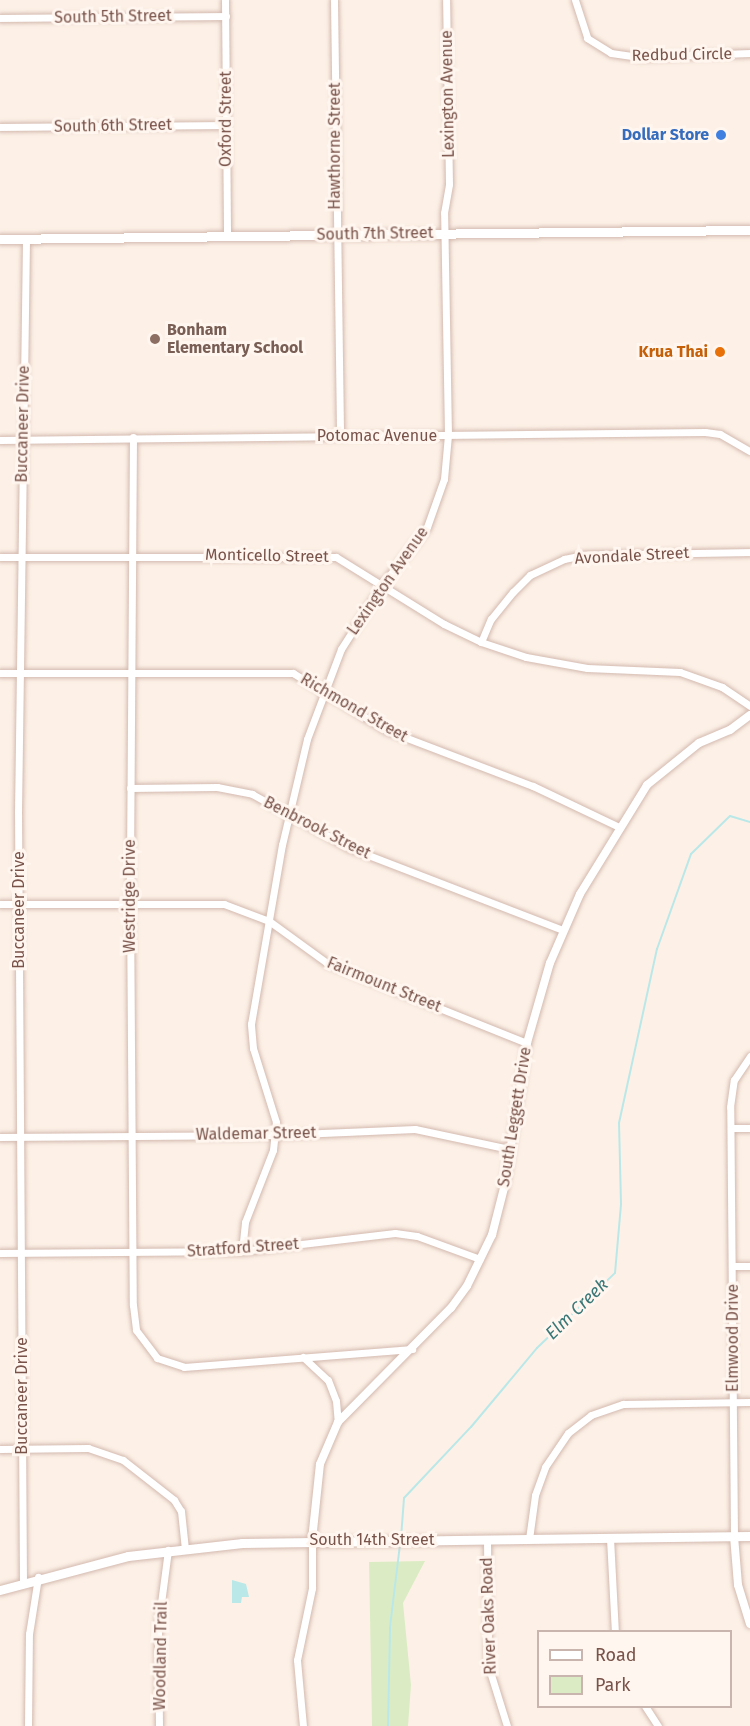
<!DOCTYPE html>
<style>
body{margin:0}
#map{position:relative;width:750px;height:1726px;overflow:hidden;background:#fdf1e7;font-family:"Fira Sans",sans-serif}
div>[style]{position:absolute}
.green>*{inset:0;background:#dbecc4}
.water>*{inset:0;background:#bae8e8}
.stream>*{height:2px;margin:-1px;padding:0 1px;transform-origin:1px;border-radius:1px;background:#bae8e8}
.roads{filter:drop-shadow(0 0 2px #d3b9af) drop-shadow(0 0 2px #d3b9af)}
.minor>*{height:7px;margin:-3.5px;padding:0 3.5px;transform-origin:3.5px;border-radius:3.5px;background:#fff}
.tertiary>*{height:8px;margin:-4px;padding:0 4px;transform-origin:4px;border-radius:4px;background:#fff}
.secondary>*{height:9px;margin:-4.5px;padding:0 4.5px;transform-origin:4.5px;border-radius:4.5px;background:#fff}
.dots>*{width:16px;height:16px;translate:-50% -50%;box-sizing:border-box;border:3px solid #fff6ef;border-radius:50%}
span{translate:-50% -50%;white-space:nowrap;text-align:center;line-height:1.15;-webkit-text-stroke:6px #fff6ef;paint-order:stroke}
.street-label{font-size:16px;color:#79534a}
.shop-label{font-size:16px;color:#366cbe;font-weight:700}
.right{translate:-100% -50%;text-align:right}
.education-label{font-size:16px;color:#785e54;font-weight:700}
.left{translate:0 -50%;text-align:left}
.food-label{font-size:16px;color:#c56008;font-weight:700}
.water-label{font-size:18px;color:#397777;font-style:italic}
.legend{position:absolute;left:537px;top:1630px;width:195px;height:78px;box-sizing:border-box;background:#fff6ef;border:2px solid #c9b5ad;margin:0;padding:8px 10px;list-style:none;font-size:18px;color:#79534a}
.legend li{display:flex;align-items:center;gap:12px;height:30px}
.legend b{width:30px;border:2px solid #c9b5ad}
</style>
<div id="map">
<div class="green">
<div style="clip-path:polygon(425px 1561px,403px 1603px,411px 1685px,408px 1726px,372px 1726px,369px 1562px)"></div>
</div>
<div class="water">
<div style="clip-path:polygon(232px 1580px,246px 1584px,249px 1597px,242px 1597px,241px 1603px,232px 1603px)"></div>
</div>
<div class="stream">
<div style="left:401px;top:1538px;width:40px;rotate:-85.7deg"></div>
<div style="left:404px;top:1498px;width:98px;rotate:-46.7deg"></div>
<div style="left:471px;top:1427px;width:103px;rotate:-50.1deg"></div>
<div style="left:537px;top:1348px;width:108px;rotate:-43.9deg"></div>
<div style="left:615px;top:1273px;width:69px;rotate:-85deg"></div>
<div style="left:621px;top:1204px;width:81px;rotate:-91.4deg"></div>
<div style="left:619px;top:1123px;width:178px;rotate:-77.7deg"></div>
<div style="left:657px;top:949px;width:101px;rotate:-70.3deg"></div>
<div style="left:691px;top:854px;width:54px;rotate:-44.3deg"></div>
<div style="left:730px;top:816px;width:21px;rotate:17deg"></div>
<div style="left:388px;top:1726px;width:99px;rotate:-88.8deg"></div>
<div style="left:390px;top:1627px;width:84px;rotate:-83.1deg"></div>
</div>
<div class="roads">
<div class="minor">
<div style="left:225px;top:0;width:237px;rotate:89.5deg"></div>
<div style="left:334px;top:0;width:436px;rotate:89.2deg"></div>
<div style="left:575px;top:0;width:40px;rotate:72deg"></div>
<div style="left:587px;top:38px;width:28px;rotate:32deg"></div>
<div style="left:611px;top:53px;width:30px;rotate:8deg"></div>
<div style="left:641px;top:57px;width:109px;rotate:-2.1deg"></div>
<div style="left:0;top:18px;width:226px;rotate:-0.5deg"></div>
<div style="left:0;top:127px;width:226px;rotate:-0.5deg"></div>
<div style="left:133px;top:437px;width:466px;rotate:90.4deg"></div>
<div style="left:130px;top:903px;width:402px;rotate:89.6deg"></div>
<div style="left:133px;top:1305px;width:25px;rotate:83deg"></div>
<div style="left:136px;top:1330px;width:35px;rotate:53deg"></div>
<div style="left:157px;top:1358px;width:28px;rotate:18deg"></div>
<div style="left:184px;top:1367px;width:229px;rotate:-4.5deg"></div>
<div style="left:0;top:440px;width:705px;rotate:-0.65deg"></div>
<div style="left:705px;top:432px;width:15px;rotate:8deg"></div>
<div style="left:720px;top:434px;width:34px;rotate:30deg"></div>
<div style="left:0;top:557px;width:336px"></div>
<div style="left:336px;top:557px;width:127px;rotate:31.8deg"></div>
<div style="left:444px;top:624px;width:41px;rotate:25.9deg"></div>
<div style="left:481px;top:642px;width:47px;rotate:18.4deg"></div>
<div style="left:526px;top:657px;width:62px;rotate:10.2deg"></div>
<div style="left:587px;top:668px;width:93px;rotate:2.5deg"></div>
<div style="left:680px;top:672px;width:45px;rotate:19.7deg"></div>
<div style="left:722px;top:687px;width:34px;rotate:34deg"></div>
<div style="left:481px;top:642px;width:25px;rotate:-67deg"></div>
<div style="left:491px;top:619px;width:35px;rotate:-51deg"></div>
<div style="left:513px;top:592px;width:24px;rotate:-45deg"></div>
<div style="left:530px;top:575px;width:38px;rotate:-25deg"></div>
<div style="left:564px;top:559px;width:19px;rotate:-12deg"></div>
<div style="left:583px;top:555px;width:167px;rotate:-1deg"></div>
<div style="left:0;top:673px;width:293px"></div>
<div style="left:293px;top:673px;width:109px;rotate:31.5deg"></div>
<div style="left:386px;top:730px;width:157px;rotate:20.9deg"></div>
<div style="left:533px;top:786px;width:95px;rotate:25.5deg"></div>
<div style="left:130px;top:788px;width:87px;rotate:-0.7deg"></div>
<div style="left:217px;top:787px;width:36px;rotate:11deg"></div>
<div style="left:252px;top:794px;width:112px;rotate:28.9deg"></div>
<div style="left:350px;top:848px;width:228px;rotate:21.1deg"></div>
<div style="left:0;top:904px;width:224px"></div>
<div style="left:224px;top:904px;width:48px;rotate:20.7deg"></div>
<div style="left:269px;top:921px;width:72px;rotate:35.9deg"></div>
<div style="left:327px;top:963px;width:215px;rotate:21.8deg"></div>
<div style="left:731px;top:1128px;width:19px"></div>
<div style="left:0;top:1137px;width:276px;rotate:-0.4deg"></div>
<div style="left:276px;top:1135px;width:139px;rotate:-2.5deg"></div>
<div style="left:415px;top:1129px;width:96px;rotate:12deg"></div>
<div style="left:242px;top:1251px;width:29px;rotate:-84deg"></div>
<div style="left:245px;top:1222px;width:77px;rotate:-68.7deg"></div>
<div style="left:273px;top:1150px;width:28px;rotate:-84deg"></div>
<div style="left:276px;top:1122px;width:77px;rotate:-107.3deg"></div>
<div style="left:253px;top:1048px;width:24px;rotate:-95deg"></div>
<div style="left:251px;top:1024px;width:182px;rotate:-80.2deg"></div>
<div style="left:282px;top:845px;width:109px;rotate:-76.7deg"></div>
<div style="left:307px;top:739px;width:96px;rotate:-69.3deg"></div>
<div style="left:341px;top:649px;width:76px;rotate:-57.4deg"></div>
<div style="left:382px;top:585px;width:73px;rotate:-52.2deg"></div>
<div style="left:427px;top:527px;width:51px;rotate:-70.5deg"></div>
<div style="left:444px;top:479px;width:44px;rotate:-84.8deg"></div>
<div style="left:448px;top:435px;width:222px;rotate:-91deg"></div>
<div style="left:444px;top:213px;width:29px;rotate:-80deg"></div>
<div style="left:449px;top:184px;width:184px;rotate:-90.9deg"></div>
<div style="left:0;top:1253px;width:242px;rotate:-0.5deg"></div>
<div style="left:242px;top:1251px;width:154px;rotate:-6.7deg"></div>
<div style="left:395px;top:1233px;width:22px;rotate:8deg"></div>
<div style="left:417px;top:1236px;width:67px;rotate:20.1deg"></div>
<div style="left:732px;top:1266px;width:18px"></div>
<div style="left:303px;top:1357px;width:34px;rotate:43deg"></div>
<div style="left:328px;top:1380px;width:22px;rotate:69deg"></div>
<div style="left:336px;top:1401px;width:21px;rotate:85deg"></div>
<div style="left:0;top:1449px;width:88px;rotate:-0.7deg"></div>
<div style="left:88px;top:1448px;width:37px;rotate:19deg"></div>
<div style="left:123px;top:1460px;width:65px;rotate:38.1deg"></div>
<div style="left:174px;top:1500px;width:13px;rotate:58deg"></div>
<div style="left:181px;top:1511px;width:37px;rotate:84deg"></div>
<div style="left:734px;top:1536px;width:429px;rotate:-90.5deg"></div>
<div style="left:730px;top:1107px;width:27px;rotate:-82deg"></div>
<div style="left:734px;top:1080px;width:29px;rotate:-56deg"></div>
<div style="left:610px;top:1538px;width:94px;rotate:87deg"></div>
<div style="left:487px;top:1539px;width:126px;rotate:89.5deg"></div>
<div style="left:488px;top:1665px;width:64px;rotate:72.7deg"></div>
<div style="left:529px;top:1539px;width:44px;rotate:-82.2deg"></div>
<div style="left:535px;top:1495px;width:30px;rotate:-70deg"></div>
<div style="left:545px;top:1467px;width:41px;rotate:-55.9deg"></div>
<div style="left:568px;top:1433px;width:29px;rotate:-38deg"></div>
<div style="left:591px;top:1415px;width:34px;rotate:-19deg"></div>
<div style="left:623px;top:1404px;width:127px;rotate:-0.9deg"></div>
<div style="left:23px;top:1582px;width:769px;rotate:-90.37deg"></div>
<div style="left:18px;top:813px;width:574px;rotate:-89.2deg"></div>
<div style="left:645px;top:1706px;width:24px;rotate:57deg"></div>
<div style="left:28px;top:1726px;width:92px;rotate:-89.4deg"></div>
<div style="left:29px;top:1634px;width:58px;rotate:-81deg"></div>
<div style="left:159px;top:1726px;width:100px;rotate:-90.6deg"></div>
<div style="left:158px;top:1626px;width:77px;rotate:-82.5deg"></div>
<div style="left:303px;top:1726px;width:66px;rotate:-95.2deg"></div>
<div style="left:297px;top:1660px;width:74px;rotate:-78.2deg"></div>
<div style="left:312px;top:1588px;width:48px;rotate:-90deg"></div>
</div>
<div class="tertiary">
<div style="left:734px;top:1536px;width:49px;rotate:85.3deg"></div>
<div style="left:738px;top:1585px;width:41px;rotate:72.9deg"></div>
<div style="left:312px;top:1540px;width:76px;rotate:-84deg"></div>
<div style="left:320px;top:1464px;width:46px;rotate:-66.8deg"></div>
<div style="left:338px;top:1422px;width:161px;rotate:-45.3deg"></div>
<div style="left:451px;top:1308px;width:27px;rotate:-54deg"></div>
<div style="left:467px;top:1286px;width:57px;rotate:-63.9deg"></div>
<div style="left:492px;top:1235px;width:53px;rotate:-75.7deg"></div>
<div style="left:505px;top:1184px;width:143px;rotate:-81.1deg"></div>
<div style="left:527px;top:1043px;width:83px;rotate:-74deg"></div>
<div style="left:550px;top:963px;width:75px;rotate:-66.5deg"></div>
<div style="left:580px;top:894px;width:128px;rotate:-58.4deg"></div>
<div style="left:647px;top:785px;width:67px;rotate:-38.9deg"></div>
<div style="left:699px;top:743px;width:34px;rotate:-23deg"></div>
<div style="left:730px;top:730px;width:25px;rotate:-37deg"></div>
</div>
<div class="secondary">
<div style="left:0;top:239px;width:750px;rotate:-0.69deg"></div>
<div style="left:0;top:1590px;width:132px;rotate:-14.9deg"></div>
<div style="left:128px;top:1556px;width:115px;rotate:-6.5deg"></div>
<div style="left:242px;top:1543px;width:508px;rotate:-0.79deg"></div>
</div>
</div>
<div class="dots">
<div style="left:721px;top:135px;background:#3f7fe0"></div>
<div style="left:155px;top:339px;background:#8d6e63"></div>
<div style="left:720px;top:352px;background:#e8710a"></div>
</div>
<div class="street-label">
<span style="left:113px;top:17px;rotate:-1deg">South 5th Street</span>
<span style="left:682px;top:55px;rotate:-1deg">Redbud Circle</span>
<span style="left:448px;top:94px;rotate:-91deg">Lexington Avenue</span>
<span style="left:226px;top:119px;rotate:-90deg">Oxford Street</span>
<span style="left:113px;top:126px;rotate:-1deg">South 6th Street</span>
<span style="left:335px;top:146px;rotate:-90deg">Hawthorne Street</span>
<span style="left:375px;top:234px;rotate:-1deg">South 7th Street</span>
<span style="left:23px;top:424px;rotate:-89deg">Buccaneer Drive</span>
<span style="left:377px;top:436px">Potomac Avenue</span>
<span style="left:267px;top:556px;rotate:1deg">Monticello Street</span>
<span style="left:632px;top:556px;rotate:-3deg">Avondale Street</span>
<span style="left:388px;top:581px;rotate:-55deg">Lexington Avenue</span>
<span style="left:354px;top:708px;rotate:30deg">Richmond Street</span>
<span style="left:317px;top:828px;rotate:27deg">Benbrook Street</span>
<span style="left:130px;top:896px;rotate:-90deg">Westridge Drive</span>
<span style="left:19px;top:910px;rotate:-90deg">Buccaneer Drive</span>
<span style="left:384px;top:985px;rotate:22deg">Fairmount Street</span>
<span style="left:515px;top:1117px;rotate:-81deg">South Leggett Drive</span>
<span style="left:256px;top:1134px;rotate:-1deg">Waldemar Street</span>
<span style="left:243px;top:1248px;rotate:-4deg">Stratford Street</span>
<span style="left:733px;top:1338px;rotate:-90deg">Elmwood Drive</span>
<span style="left:22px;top:1396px;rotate:-90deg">Buccaneer Drive</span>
<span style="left:372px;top:1540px">South 14th Street</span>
<span style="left:489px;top:1616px;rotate:-92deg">River Oaks Road</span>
<span style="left:161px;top:1656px;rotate:-89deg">Woodland Trail</span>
</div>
<div class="shop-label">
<span class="right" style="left:709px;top:135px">Dollar Store</span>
</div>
<div class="education-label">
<span class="left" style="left:167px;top:339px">Bonham<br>Elementary School</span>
</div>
<div class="food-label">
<span class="right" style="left:708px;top:352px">Krua Thai</span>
</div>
<div class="water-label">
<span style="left:577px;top:1309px;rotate:-44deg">Elm Creek</span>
</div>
<ul class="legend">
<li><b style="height:8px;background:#fff"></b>Road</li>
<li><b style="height:16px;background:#dbecc4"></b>Park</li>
</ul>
</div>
